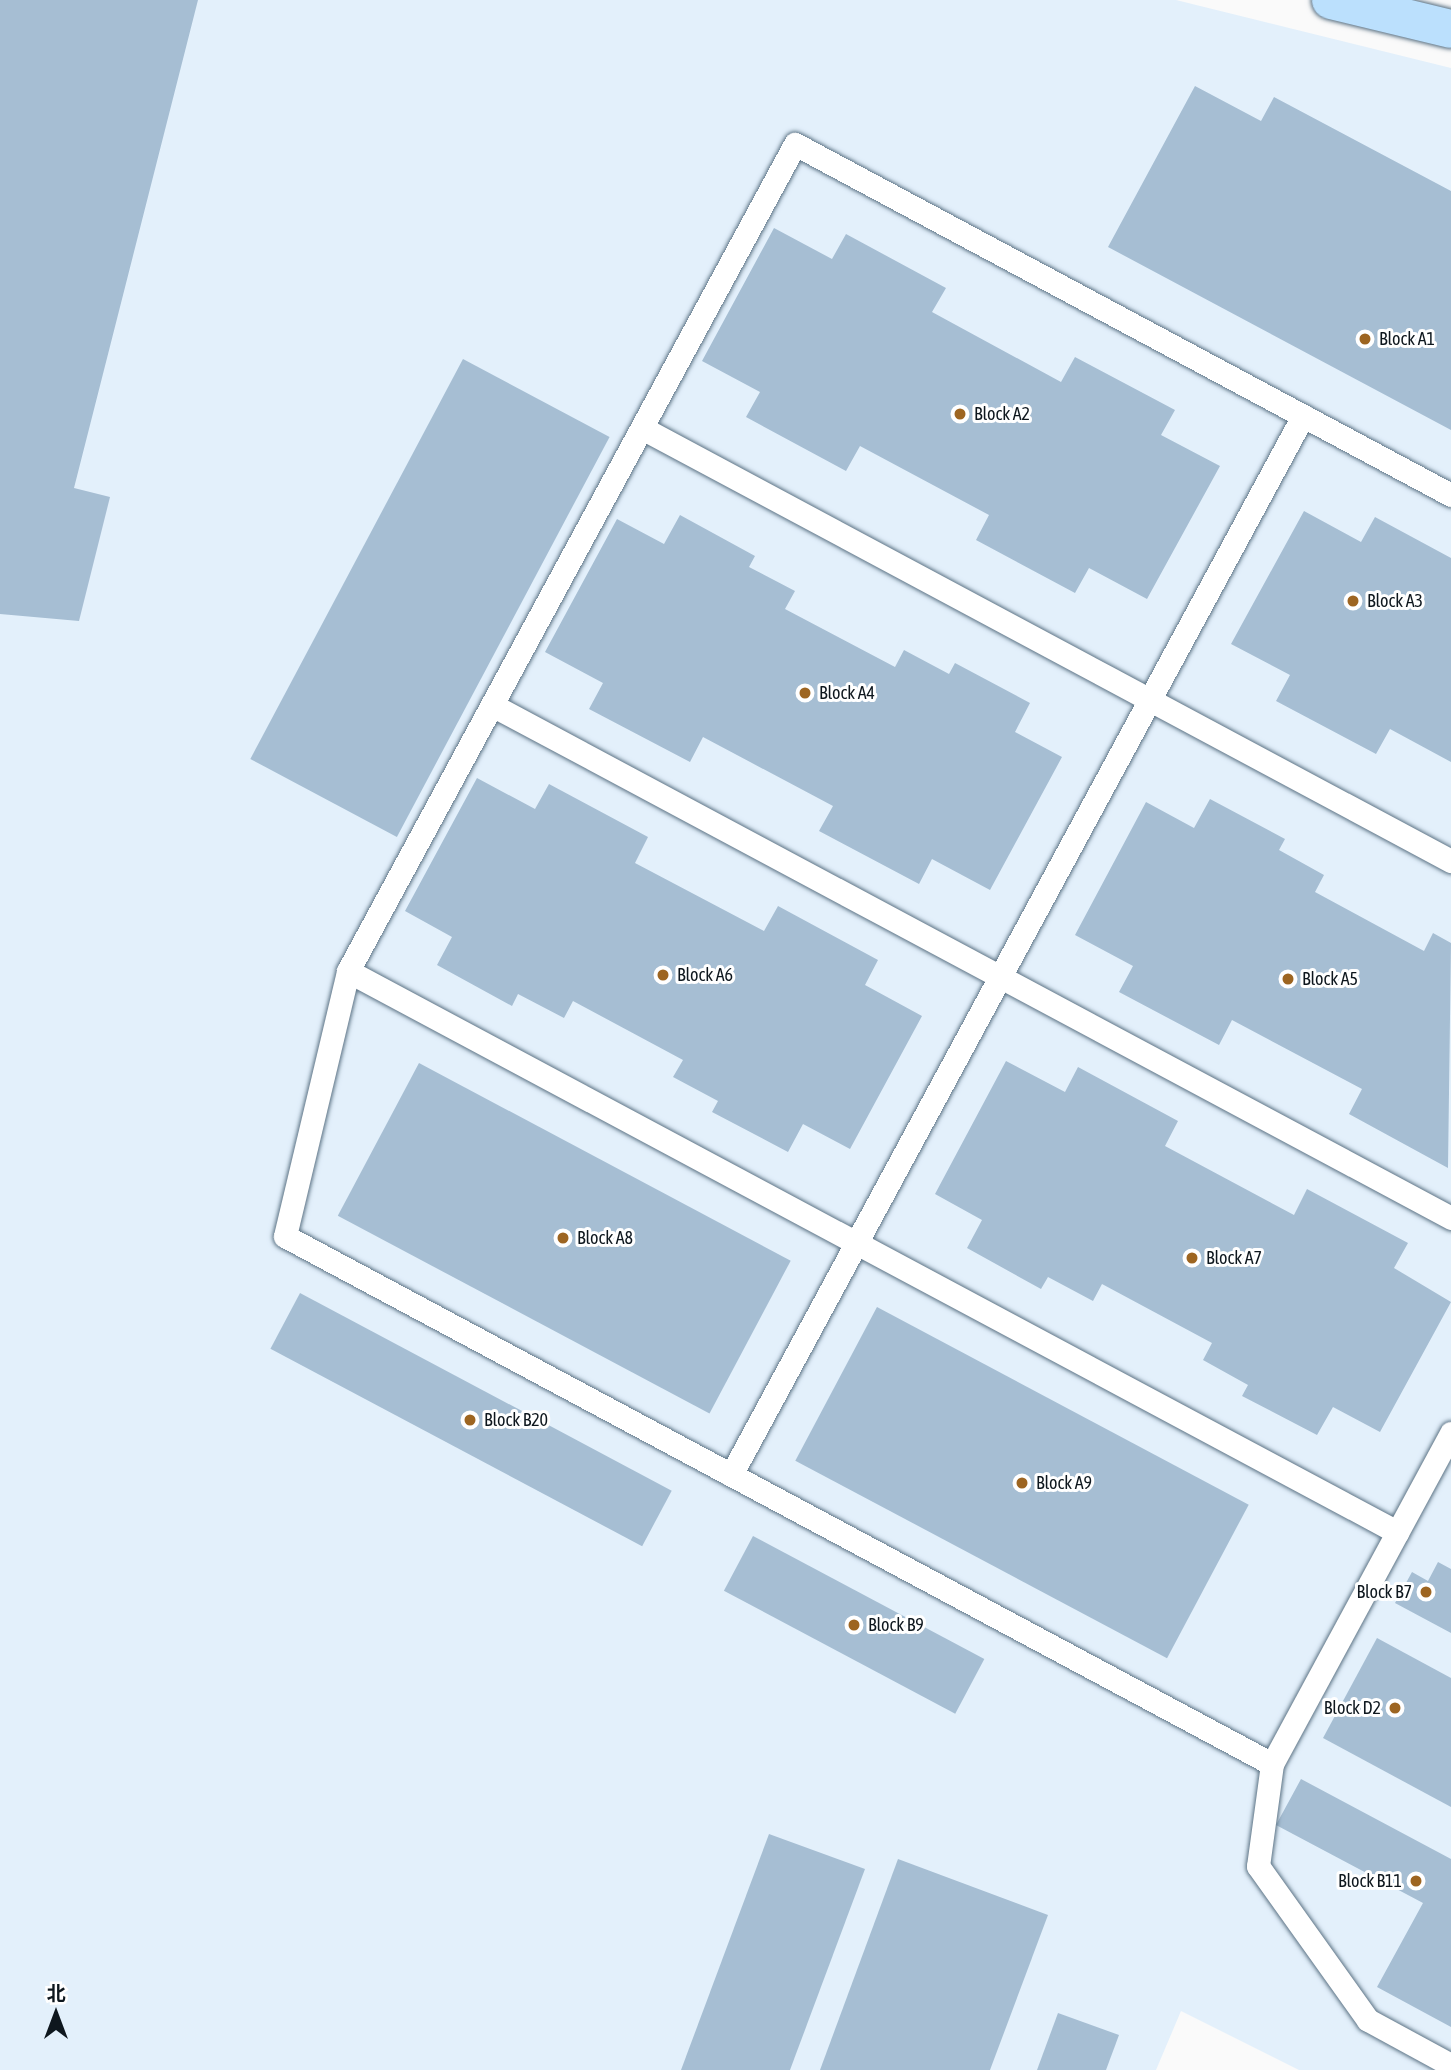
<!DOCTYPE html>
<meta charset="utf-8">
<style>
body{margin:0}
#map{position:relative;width:1451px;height:2070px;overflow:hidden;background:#fafafa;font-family:"Asap Condensed","Noto Sans SC",sans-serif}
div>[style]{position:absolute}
.built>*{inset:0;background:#e3f0fb}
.building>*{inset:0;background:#a6bed3;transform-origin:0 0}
.roads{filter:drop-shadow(0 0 2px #5c7385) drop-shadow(0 0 2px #5c7385)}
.service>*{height:23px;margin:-11.5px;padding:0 11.5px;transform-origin:11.5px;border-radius:11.5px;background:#fff}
.primary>*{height:38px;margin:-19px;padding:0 19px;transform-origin:19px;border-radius:19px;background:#bbe0fd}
.dots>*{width:19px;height:19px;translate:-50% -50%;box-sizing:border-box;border:4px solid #fff;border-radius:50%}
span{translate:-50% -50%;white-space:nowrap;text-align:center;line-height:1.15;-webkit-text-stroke:6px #fff;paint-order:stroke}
.poi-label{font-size:18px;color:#0e171e}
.left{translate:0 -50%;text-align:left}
.right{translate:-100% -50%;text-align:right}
.north{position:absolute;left:21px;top:1979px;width:70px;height:70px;-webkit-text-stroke:5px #fff;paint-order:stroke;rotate:0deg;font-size:19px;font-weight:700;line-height:28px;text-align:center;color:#0e171e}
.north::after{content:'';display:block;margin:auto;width:24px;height:32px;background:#0e171e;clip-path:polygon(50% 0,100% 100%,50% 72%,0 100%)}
</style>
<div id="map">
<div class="built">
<div style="clip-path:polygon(0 0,1176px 0,1451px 68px,1451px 2070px,1299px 2070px,1181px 2011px,1156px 2070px,0 2070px)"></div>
</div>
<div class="building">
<div style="clip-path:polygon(0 0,198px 0,74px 488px,110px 497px,79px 621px,0 614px)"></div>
<div style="clip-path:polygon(1195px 86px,1261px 121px,1274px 97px,1451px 191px,1451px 430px,1108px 247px)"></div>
<div style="clip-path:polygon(774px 228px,832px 259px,846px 234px,946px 288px,932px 312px,1061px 382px,1075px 357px,1175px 410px,1161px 435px,1220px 466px,1147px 599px,1089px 568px,1075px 593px,976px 540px,989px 515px,860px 446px,846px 471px,746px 417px,760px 392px,702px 361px)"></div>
<div style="left:463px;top:359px;width:166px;height:453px;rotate:28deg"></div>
<div style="clip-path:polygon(1304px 511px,1361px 542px,1375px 517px,1451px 558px,1451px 762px,1390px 729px,1376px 754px,1276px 701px,1290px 675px,1231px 644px)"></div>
<div style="clip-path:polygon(680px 515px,755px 556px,749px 567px,795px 591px,785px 609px,895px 667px,904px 650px,949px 674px,955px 663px,1030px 703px,1015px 732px,1062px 757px,990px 890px,932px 859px,919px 884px,819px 831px,833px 806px,703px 737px,690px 762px,589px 709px,603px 683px,545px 652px,617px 519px,664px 544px)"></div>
<div style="clip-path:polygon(477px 778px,535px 809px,549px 784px,648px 837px,635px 863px,764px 931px,778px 906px,878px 960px,865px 985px,922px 1016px,850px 1149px,803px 1124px,788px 1152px,712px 1112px,718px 1101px,673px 1077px,683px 1060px,573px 1001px,564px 1018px,518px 994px,512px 1006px,437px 965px,452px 937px,405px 911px)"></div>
<div style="clip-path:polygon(1210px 799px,1285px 839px,1279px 850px,1324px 875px,1315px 892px,1424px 951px,1433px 933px,1451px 943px,1448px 1168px,1349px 1114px,1362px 1089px,1232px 1020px,1219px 1045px,1119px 992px,1133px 966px,1075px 935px,1146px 802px,1194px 828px)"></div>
<div style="clip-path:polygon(1006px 1061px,1065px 1092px,1078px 1067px,1178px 1121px,1165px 1146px,1294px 1215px,1307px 1189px,1408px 1243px,1394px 1268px,1451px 1302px,1380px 1432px,1333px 1407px,1317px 1435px,1242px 1396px,1248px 1385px,1203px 1360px,1212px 1343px,1102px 1284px,1093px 1301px,1048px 1277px,1041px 1289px,967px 1248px,982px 1220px,935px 1194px)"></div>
<div style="left:419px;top:1063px;width:421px;height:173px;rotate:28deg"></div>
<div style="left:300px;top:1293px;width:421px;height:63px;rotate:28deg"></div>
<div style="left:877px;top:1307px;width:421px;height:174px;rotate:28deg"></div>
<div style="left:753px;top:1536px;width:262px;height:62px;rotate:28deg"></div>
<div style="clip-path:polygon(1438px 1562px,1451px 1569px,1451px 1633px,1395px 1603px,1412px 1572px,1428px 1581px)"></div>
<div style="clip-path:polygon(1377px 1638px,1451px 1678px,1451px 1807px,1323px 1738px)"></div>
<div style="clip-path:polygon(1301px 1779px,1451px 1859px,1451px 2027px,1377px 1987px,1423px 1903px,1276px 1825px)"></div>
<div style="clip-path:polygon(769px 1834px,865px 1869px,790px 2070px,681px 2070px)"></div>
<div style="clip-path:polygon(898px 1859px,1048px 1915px,990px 2070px,820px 2070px)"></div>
<div style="clip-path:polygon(1058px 2013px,1119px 2035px,1106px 2070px,1037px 2070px)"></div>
</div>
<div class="roads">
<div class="service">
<div style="left:642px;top:428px;width:918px;rotate:28.16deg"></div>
<div style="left:492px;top:705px;width:1088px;rotate:28.14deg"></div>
<div style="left:348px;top:971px;width:1190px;rotate:28.14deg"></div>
<div style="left:1451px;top:1433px;width:376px;rotate:118.4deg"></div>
<div style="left:1272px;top:1764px;width:103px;rotate:97.8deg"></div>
<div style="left:1258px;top:1866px;width:189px;rotate:54.5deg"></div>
<div style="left:1368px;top:2020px;width:94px;rotate:28.5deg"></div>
<div style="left:731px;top:1475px;width:1204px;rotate:-61.63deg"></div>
<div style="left:1272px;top:1764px;width:1119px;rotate:-151.86deg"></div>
<div style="left:285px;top:1236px;width:272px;rotate:-76.6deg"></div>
<div style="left:348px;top:971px;width:940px;rotate:-61.61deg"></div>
<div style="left:795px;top:144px;width:744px;rotate:28.15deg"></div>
</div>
<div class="primary">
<div style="left:1331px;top:0;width:123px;rotate:13.6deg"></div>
</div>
</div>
<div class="dots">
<div style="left:1365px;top:339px;background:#9d6521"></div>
<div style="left:960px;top:414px;background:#9d6521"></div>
<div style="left:1353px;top:601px;background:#9d6521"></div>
<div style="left:805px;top:693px;background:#9d6521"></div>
<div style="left:663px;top:975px;background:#9d6521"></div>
<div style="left:1288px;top:979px;background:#9d6521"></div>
<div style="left:563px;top:1238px;background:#9d6521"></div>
<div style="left:1192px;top:1258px;background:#9d6521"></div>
<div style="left:470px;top:1420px;background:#9d6521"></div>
<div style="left:1022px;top:1483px;background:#9d6521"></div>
<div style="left:1426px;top:1592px;background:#9d6521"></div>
<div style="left:854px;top:1625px;background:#9d6521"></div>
<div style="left:1395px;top:1708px;background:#9d6521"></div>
<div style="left:1416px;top:1881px;background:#9d6521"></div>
</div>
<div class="poi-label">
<span class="left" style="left:1379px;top:339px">Block A1</span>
<span class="left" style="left:974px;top:414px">Block A2</span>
<span class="left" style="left:1367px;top:601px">Block A3</span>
<span class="left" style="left:819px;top:693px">Block A4</span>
<span class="left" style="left:677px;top:975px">Block A6</span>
<span class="left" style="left:1302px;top:979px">Block A5</span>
<span class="left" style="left:577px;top:1238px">Block A8</span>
<span class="left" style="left:1206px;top:1258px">Block A7</span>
<span class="left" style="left:484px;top:1420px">Block B20</span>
<span class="left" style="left:1036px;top:1483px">Block A9</span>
<span class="right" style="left:1412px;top:1592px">Block B7</span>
<span class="left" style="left:868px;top:1625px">Block B9</span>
<span class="right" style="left:1381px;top:1708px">Block D2</span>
<span class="right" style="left:1402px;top:1881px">Block B11</span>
</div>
<div class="north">北</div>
</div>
